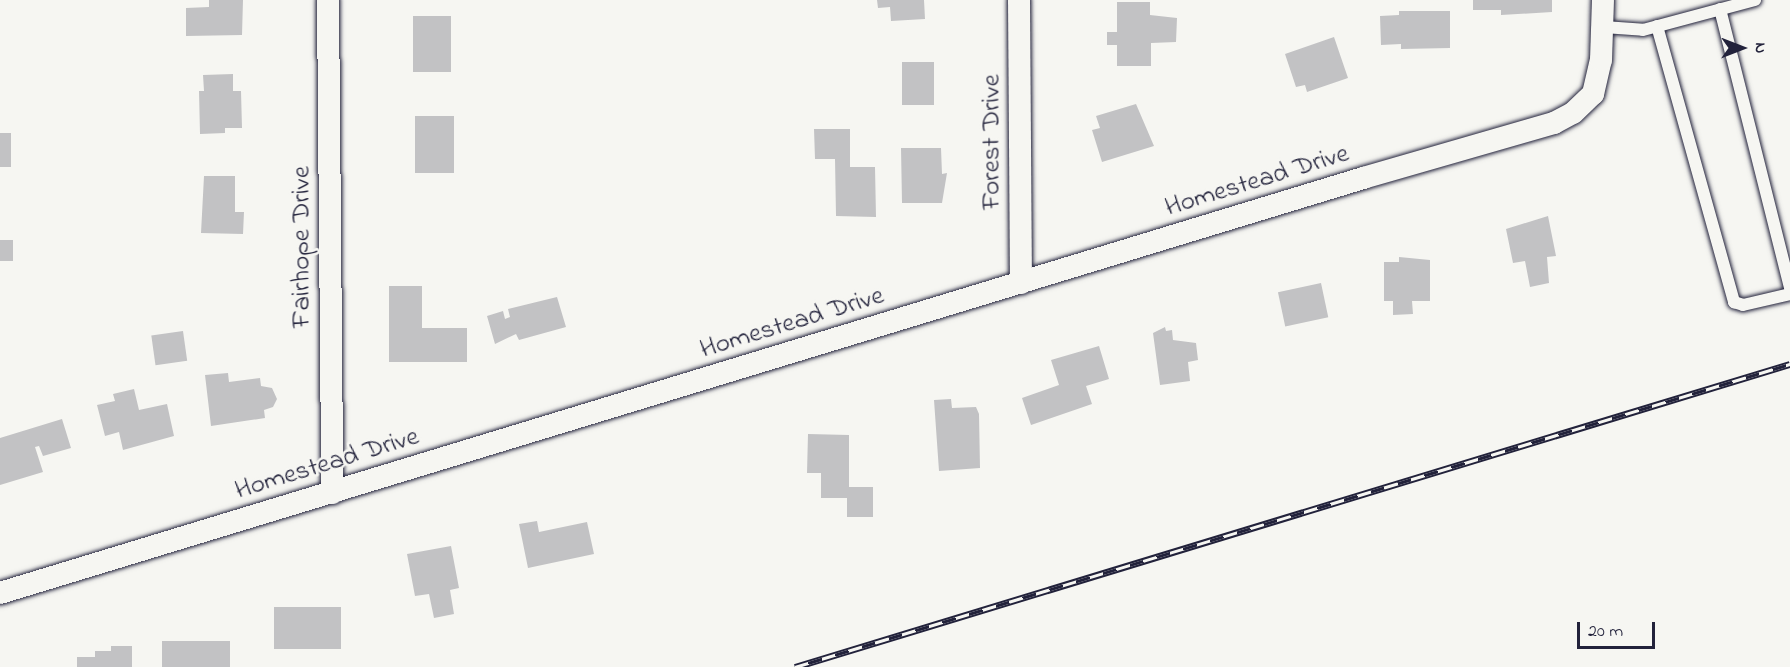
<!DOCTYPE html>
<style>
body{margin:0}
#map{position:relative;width:1790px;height:667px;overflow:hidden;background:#f6f6f2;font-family:"Indie Flower",sans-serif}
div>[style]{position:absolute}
.building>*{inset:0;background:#c2c2c4;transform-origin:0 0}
.roads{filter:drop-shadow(0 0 2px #22223b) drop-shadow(0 0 2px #22223b)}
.lane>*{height:12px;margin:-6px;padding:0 6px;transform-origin:6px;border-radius:6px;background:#f6f6f2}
.street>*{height:22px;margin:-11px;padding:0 11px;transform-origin:11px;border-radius:11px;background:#f6f6f2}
.rail>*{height:7px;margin-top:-3.5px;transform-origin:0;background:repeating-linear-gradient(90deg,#f6f6f2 0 14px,#22223b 0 28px);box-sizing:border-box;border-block:2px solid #22223b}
span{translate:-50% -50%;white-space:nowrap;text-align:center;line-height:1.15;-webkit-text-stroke:5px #f6f6f2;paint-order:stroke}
.street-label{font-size:27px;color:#22223b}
.north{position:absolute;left:1712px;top:18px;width:60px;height:60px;-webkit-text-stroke:4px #f6f6f2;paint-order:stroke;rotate:90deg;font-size:16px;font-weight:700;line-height:24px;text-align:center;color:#22223b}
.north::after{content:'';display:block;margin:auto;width:21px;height:27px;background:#22223b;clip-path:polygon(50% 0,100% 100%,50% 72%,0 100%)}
.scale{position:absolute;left:1577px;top:622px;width:78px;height:27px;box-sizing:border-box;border:3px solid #22223b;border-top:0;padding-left:8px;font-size:18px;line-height:21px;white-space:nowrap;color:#22223b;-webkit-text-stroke:4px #f6f6f2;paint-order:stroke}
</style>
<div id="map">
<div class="building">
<div style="clip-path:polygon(209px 0,243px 0,242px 35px,186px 36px,186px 8px,209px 7px)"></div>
<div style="clip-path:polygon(877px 0,924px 0,925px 19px,891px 21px,890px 7px,878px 8px)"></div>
<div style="clip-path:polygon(1473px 0,1552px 0,1552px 12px,1501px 15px,1501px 10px,1473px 10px)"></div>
<div style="clip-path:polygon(1117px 2px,1150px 2px,1150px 15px,1177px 18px,1176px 42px,1151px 43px,1151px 66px,1117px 66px,1117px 45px,1107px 45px,1107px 32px,1117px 32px)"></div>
<div style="clip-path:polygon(1399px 11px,1450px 11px,1450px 48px,1401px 49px,1401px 44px,1381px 45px,1380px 16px,1399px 15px)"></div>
<div style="left:413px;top:16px;width:38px;height:56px"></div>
<div style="clip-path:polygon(1334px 37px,1348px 78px,1307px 92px,1305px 85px,1296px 87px,1285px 54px)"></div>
<div style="left:902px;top:62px;width:32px;height:43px"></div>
<div style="clip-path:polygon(233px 74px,233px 91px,241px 91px,242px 128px,225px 128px,225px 133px,200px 134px,199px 91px,204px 91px,203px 75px)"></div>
<div style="clip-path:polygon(1136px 104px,1154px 146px,1102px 162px,1092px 130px,1100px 128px,1096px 116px)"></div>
<div style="left:415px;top:116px;width:39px;height:57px"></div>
<div style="clip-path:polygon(814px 129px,850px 129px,850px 167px,875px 167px,876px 217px,836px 216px,835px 159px,815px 159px)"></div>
<div style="left:0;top:133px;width:11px;height:34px"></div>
<div style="clip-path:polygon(901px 148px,941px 148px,942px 174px,947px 173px,942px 203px,902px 203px)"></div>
<div style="clip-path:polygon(204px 176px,235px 176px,235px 212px,244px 212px,243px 234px,201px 233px)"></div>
<div style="clip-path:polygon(1548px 216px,1556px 256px,1547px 257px,1549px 283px,1530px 287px,1525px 261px,1513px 263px,1506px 229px)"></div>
<div style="left:0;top:240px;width:13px;height:21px"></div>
<div style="clip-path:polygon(1399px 257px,1430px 260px,1430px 301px,1412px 301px,1413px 314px,1393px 315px,1393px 301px,1384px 301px,1384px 262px,1399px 262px)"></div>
<div style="left:1321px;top:283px;width:35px;height:44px;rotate:78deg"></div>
<div style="clip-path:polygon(389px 286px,422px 286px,422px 328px,467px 328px,467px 362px,389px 362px)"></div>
<div style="clip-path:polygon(557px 297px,566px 327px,519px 340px,516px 334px,495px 344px,487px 316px,503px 311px,505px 319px,510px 317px,508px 309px)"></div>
<div style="clip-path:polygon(1165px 327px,1166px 331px,1172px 330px,1173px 340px,1196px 343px,1198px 360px,1188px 362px,1190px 381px,1160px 385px,1153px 333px)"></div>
<div style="left:183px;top:331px;width:30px;height:32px;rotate:82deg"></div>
<div style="clip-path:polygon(1099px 346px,1109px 379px,1086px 386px,1092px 404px,1031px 425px,1022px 398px,1059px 385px,1051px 360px)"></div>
<div style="clip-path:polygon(228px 373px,229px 382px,260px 378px,261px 386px,272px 388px,277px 399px,273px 407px,264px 410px,265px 418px,211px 426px,205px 375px)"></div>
<div style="clip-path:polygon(134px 389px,139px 410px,167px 404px,174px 436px,123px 450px,119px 432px,105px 436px,97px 405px,115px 401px,113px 394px)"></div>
<div style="clip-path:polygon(951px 399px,952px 408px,976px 407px,979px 414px,980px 468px,939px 471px,934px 400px)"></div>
<div style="clip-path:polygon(62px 419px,71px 448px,43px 456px,39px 446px,35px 447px,43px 472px,0 485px,0 438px)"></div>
<div style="clip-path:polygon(808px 434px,849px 435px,849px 487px,873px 487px,873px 517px,847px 517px,847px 498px,821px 498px,821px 473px,807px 473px)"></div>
<div style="clip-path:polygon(537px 521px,539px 532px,587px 522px,594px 554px,528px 568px,519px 524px)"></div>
<div style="clip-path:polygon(451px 546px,459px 588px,450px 590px,454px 614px,434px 618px,429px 594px,415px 596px,407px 554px)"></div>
<div style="left:274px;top:607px;width:67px;height:42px"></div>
<div style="left:230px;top:641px;width:26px;height:68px;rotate:90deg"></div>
<div style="clip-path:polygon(111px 646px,132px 646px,132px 667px,77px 667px,77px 657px,95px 657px,95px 651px,111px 651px)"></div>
</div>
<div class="roads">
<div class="lane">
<div style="left:1720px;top:9px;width:288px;rotate:75.9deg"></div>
<div style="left:1657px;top:26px;width:287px;rotate:74.4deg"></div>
<div style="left:1734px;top:302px;width:9px;rotate:18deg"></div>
<div style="left:1743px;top:305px;width:48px;rotate:-13.2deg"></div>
<div style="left:1604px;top:27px;width:39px;rotate:4deg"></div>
<div style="left:1643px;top:30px;width:116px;rotate:-15deg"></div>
</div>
<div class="street">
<div style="left:328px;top:0;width:493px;rotate:89.5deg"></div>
<div style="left:1019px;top:0;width:283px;rotate:89.6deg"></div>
<div style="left:0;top:593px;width:1425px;rotate:-16.93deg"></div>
<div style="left:1363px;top:178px;width:199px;rotate:-16.1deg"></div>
<div style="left:1554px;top:123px;width:21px;rotate:-28deg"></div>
<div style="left:1573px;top:113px;width:28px;rotate:-44deg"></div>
<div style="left:1593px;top:94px;width:35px;rotate:-77deg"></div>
<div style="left:1601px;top:60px;width:60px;rotate:-88.1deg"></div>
</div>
</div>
<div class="rail">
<div style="left:795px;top:667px;width:1040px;rotate:-16.94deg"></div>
</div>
<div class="street-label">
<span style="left:992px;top:142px;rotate:-90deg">Forest Drive</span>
<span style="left:1257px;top:181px;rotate:-17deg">Homestead Drive</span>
<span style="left:302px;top:247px;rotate:-90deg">Fairhope Drive</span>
<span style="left:792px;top:323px;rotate:-17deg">Homestead Drive</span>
<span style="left:327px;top:464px;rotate:-17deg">Homestead Drive</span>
</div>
<div class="north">N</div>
<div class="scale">20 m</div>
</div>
